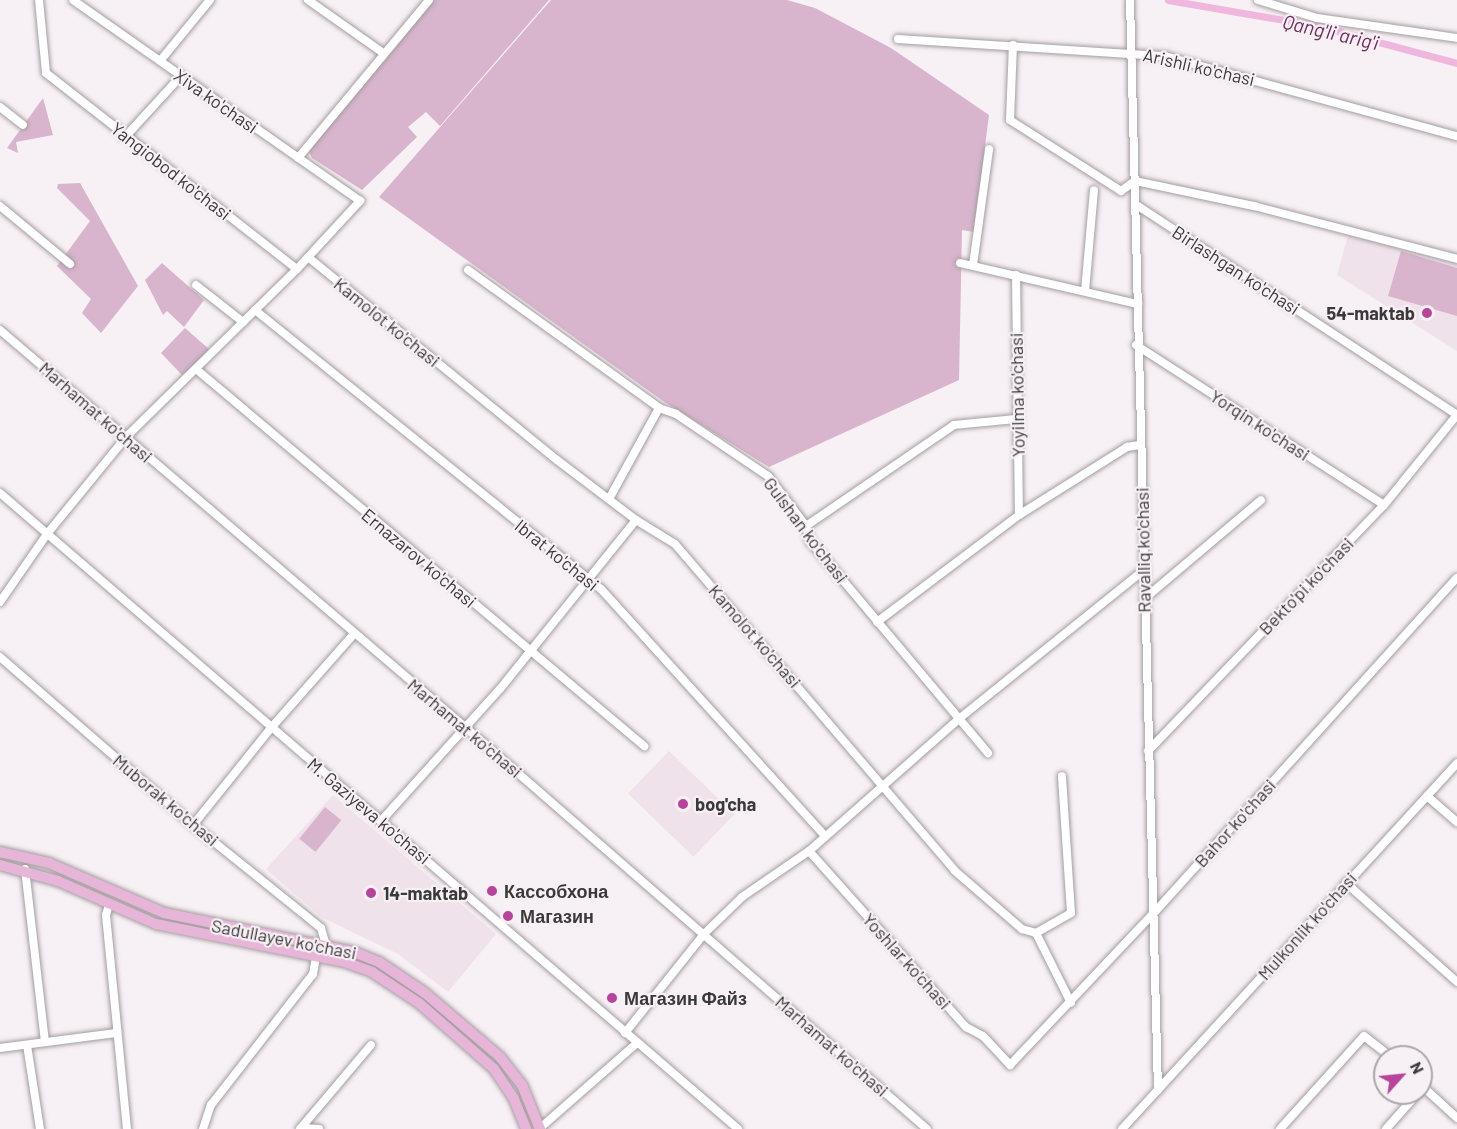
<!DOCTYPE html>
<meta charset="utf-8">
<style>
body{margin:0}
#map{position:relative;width:1457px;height:1129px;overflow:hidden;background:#f7f0f4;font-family:Barlow,sans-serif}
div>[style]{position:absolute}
.built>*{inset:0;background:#f0e2eb;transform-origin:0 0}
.green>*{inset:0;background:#d8b5cc;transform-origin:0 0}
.canal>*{height:7px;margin:-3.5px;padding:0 3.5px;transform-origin:3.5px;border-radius:3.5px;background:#efb7dd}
.roads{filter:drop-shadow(0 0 2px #a39da1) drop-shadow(0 0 2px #a39da1)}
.minor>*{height:8px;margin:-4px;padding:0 4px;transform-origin:4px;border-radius:4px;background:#fff}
.major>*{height:10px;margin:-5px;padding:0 5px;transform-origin:5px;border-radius:5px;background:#e6b5d8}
.dots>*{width:16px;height:16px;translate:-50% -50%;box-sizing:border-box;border:3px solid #f7f0f4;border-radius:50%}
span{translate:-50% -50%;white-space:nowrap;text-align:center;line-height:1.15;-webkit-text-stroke:4.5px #f7f0f4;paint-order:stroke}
.street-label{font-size:18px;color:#3b393a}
.poi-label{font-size:18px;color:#3b393a;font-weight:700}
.right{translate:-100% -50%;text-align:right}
.left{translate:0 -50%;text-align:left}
.water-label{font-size:20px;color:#6f2e5e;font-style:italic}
.north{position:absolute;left:1373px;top:1045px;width:60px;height:60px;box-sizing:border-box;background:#f7f0f4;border:2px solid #aca7aa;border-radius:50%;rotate:63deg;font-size:16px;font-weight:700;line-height:24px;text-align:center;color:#3b393a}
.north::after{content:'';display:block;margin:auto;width:21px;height:27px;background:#b7439b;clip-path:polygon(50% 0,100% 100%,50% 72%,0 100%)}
</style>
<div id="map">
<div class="built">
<div style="clip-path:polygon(1348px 235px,1457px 264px,1457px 351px,1337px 275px)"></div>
<div style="left:669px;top:751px;width:91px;height:59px;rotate:44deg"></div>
<div style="clip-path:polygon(333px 795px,496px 934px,448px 992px,398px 954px,321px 917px,266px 869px)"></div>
</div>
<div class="green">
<div style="clip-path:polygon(434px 0,549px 0,440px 126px,426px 112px,408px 127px,417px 137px,362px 190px,312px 158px,309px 152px,359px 87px)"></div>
<div style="clip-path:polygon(551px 0,787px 0,815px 8px,891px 48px,989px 115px,974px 232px,962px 230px,959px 380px,769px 467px,663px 401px,379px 197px)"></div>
<div style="clip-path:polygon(43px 98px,53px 135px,16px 142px,18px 153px,7px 148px)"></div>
<div style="clip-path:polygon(80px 183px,138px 286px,101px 333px,82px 313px,91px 299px,57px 266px,90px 221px,57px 188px,58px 184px)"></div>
<div style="clip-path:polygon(1401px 251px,1457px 268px,1457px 316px,1388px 296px)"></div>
<div style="clip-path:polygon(162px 263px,204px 300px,184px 327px,167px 311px,163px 315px,145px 280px)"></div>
<div style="clip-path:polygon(185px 328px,210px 350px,182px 375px,161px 353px)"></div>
<div style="left:325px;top:807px;width:21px;height:41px;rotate:39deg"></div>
</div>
<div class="canal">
<div style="left:1168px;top:0;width:153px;rotate:9.8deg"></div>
<div style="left:1319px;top:26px;width:143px;rotate:15deg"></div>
</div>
<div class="roads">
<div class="minor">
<div style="left:39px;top:0;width:73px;rotate:84.5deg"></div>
<div style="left:46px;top:73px;width:318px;rotate:38deg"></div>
<div style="left:308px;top:0;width:92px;rotate:35.2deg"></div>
<div style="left:1130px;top:0;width:1090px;rotate:88.53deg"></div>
<div style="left:1258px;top:0;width:62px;rotate:17deg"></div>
<div style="left:1317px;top:18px;width:141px;rotate:8.1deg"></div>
<div style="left:898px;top:39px;width:267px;rotate:3.7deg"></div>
<div style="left:1164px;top:56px;width:304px;rotate:15.3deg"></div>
<div style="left:1013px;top:45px;width:75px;rotate:92.3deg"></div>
<div style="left:1010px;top:120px;width:132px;rotate:32.6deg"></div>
<div style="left:1121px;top:191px;width:17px;rotate:-36deg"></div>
<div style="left:1135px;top:181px;width:122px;rotate:11.9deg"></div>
<div style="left:1254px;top:206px;width:210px;rotate:14.6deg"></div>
<div style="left:160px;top:61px;width:79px;rotate:-50.7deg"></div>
<div style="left:0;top:107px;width:29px;rotate:38deg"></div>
<div style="left:126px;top:136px;width:81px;rotate:-47.5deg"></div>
<div style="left:298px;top:158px;width:205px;rotate:-50.3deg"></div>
<div style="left:1135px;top:204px;width:385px;rotate:33.2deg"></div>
<div style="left:0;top:206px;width:91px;rotate:39.6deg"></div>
<div style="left:308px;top:257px;width:321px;rotate:39.2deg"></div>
<div style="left:557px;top:460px;width:99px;rotate:37.2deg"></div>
<div style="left:636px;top:520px;width:46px;rotate:31.6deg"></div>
<div style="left:675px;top:544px;width:430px;rotate:49.4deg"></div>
<div style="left:955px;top:871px;width:89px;rotate:40.9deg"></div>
<div style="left:1022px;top:929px;width:15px;rotate:16deg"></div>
<div style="left:1036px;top:933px;width:40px;rotate:-29.7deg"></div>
<div style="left:1071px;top:913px;width:137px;rotate:-93.8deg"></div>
<div style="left:960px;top:263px;width:183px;rotate:13deg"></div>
<div style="left:973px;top:265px;width:117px;rotate:-82.1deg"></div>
<div style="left:468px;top:270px;width:236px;rotate:35.8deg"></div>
<div style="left:659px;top:408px;width:18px;rotate:19deg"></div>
<div style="left:676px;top:414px;width:111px;rotate:34deg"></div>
<div style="left:768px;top:476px;width:63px;rotate:52.8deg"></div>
<div style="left:806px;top:526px;width:16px;rotate:75deg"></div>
<div style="left:810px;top:541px;width:277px;rotate:50deg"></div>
<div style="left:1016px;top:275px;width:240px;rotate:89.3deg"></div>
<div style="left:196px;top:285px;width:60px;rotate:38.2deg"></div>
<div style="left:1085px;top:291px;width:101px;rotate:-84.9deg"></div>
<div style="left:255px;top:310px;width:444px;rotate:38.9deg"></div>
<div style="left:601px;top:589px;width:333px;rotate:47.8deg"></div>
<div style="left:0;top:330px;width:611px;rotate:40.49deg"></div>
<div style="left:465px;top:727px;width:612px;rotate:41.03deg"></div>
<div style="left:1136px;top:345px;width:295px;rotate:32.8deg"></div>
<div style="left:196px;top:369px;width:586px;rotate:40.08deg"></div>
<div style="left:0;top:493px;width:974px;rotate:40.75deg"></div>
<div style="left:609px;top:499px;width:104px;rotate:-61.2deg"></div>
<div style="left:806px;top:526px;width:179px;rotate:-34.3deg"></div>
<div style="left:954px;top:425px;width:62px;rotate:-5.5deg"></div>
<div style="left:1144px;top:599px;width:153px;rotate:-40.2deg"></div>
<div style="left:0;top:602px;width:83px;rotate:-55.3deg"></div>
<div style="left:47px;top:534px;width:125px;rotate:-50.8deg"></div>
<div style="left:126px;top:437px;width:240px;rotate:-44.5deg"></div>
<div style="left:297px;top:269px;width:93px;rotate:-47.2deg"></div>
<div style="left:360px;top:201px;width:350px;rotate:-145deg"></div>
<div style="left:877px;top:622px;width:178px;rotate:-37deg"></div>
<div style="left:1019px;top:515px;width:128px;rotate:-32.2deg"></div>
<div style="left:1127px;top:447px;width:13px;rotate:-9deg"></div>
<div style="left:0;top:657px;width:256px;rotate:41deg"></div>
<div style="left:193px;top:825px;width:164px;rotate:38.8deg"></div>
<div style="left:321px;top:928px;width:19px;rotate:74deg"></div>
<div style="left:1148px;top:751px;width:341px;rotate:-46.2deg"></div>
<div style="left:1384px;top:505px;width:116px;rotate:-51deg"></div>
<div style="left:1427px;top:796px;width:40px;rotate:41deg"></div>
<div style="left:381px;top:821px;width:178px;rotate:-48deg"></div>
<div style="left:500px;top:689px;width:217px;rotate:-51.2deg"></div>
<div style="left:193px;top:825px;width:124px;rotate:-51.2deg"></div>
<div style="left:271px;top:728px;width:125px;rotate:-48.6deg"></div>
<div style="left:809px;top:851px;width:236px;rotate:48.3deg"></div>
<div style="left:966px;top:1027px;width:19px;rotate:28deg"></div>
<div style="left:983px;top:1036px;width:40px;rotate:47deg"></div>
<div style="left:1010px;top:1065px;width:208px;rotate:-46.6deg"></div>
<div style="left:1153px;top:914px;width:453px;rotate:-47.9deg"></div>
<div style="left:25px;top:869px;width:174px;rotate:83.4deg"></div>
<div style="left:1346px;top:883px;width:149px;rotate:41.7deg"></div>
<div style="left:109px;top:905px;width:10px;rotate:107deg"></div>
<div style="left:106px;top:915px;width:215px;rotate:84.4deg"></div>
<div style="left:1036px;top:933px;width:78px;rotate:63.4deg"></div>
<div style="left:625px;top:1033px;width:127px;rotate:-51.4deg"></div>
<div style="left:704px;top:934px;width:53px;rotate:-44.2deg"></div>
<div style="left:742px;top:897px;width:81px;rotate:-34.5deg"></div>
<div style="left:809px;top:851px;width:201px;rotate:-41.4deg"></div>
<div style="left:960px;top:718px;width:235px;rotate:-38.8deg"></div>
<div style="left:27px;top:1045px;width:85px;rotate:81.2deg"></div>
<div style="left:0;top:1048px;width:117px;rotate:-7.4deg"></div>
<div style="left:1421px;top:1085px;width:49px;rotate:42.5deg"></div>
<div style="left:301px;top:1128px;width:18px;rotate:3deg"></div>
<div style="left:203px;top:1129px;width:25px;rotate:-72deg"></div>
<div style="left:211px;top:1105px;width:166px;rotate:-52.1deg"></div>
<div style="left:313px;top:974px;width:17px;rotate:-80deg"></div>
<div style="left:300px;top:1129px;width:110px;rotate:-49.8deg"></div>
<div style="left:539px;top:1129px;width:130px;rotate:-41.3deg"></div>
<div style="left:1122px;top:1129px;width:496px;rotate:-47.5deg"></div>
<div style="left:1280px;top:1129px;width:125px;rotate:-47.9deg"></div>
<div style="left:1364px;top:1036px;width:34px;rotate:38deg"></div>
<div style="left:1386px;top:1129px;width:48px;rotate:-48.4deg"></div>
</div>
<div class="major">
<div style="left:0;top:852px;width:50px;rotate:12.7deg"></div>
<div style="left:49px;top:863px;width:125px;rotate:23.5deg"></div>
<div style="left:164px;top:913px;width:194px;rotate:11.6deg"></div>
<div style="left:354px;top:952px;width:27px;rotate:22deg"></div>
<div style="left:379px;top:962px;width:55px;rotate:34deg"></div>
<div style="left:425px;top:993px;width:99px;rotate:40.5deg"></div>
<div style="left:500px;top:1057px;width:36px;rotate:52deg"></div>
<div style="left:522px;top:1085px;width:48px;rotate:67.8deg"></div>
<div style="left:0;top:865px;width:60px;rotate:15.4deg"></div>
<div style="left:58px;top:881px;width:107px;rotate:23.7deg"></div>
<div style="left:156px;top:924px;width:193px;rotate:11.4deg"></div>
<div style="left:345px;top:962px;width:29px;rotate:20deg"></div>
<div style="left:372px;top:972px;width:56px;rotate:33.4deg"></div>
<div style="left:419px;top:1003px;width:100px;rotate:41.3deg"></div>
<div style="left:494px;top:1069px;width:36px;rotate:56deg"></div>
<div style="left:514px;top:1099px;width:32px;rotate:68deg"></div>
</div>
</div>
<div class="dots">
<div style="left:1427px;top:313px;background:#b7439b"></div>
<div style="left:683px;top:804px;background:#b7439b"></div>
<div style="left:492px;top:891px;background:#b7439b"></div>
<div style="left:371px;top:893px;background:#b7439b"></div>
<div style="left:508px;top:916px;background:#b7439b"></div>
<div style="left:612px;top:998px;background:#b7439b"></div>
</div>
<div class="street-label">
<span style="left:1199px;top:67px;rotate:13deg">Arishli ko'chasi</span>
<span style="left:216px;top:101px;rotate:35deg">Xiva ko'chasi</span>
<span style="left:171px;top:171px;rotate:38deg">Yangiobod ko'chasi</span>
<span style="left:1236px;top:270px;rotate:33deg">Birlashgan ko'chasi</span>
<span style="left:387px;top:322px;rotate:39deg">Kamolot ko'chasi</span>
<span style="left:1017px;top:395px;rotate:-91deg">Yoyilma ko'chasi</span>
<span style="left:96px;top:412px;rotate:41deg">Marhamat ko'chasi</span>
<span style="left:1260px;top:425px;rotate:33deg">Yorqin ko'chasi</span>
<span style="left:806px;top:530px;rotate:53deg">Gulshan ko'chasi</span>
<span style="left:1143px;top:550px;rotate:-91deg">Ravalliq ko'chasi</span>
<span style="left:557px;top:555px;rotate:39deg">Ibrat ko'chasi</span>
<span style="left:419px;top:558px;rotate:40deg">Ernazarov ko'chasi</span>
<span style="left:1306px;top:586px;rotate:-46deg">Bekto'pi ko'chasi</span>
<span style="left:755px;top:636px;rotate:49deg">Kamolot ko'chasi</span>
<span style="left:465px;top:728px;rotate:40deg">Marhamat ko'chasi</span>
<span style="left:166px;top:800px;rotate:40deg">Muborak ko'chasi</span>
<span style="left:369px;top:811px;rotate:40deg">M. Gaziyeva ko'chasi</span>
<span style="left:1235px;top:823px;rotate:-48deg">Bahor ko'chasi</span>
<span style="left:1307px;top:926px;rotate:-48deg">Mulkonlik ko'chasi</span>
<span style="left:284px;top:939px;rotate:11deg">Sadullayev ko'chasi</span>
<span style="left:907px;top:961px;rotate:48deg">Yoshlar ko'chasi</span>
<span style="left:832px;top:1046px;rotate:41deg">Marhamat ko'chasi</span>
</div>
<div class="poi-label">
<span class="right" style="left:1415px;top:313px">54-maktab</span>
<span class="left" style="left:695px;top:804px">bog'cha</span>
<span class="left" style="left:504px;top:891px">Кассобхона</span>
<span class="left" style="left:383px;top:893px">14-maktab</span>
<span class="left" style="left:520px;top:916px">Магазин</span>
<span class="left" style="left:624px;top:998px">Магазин Файз</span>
</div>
<div class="water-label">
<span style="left:1331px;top:32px;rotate:13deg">Qang'li arig'i</span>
</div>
<div class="north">N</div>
</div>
